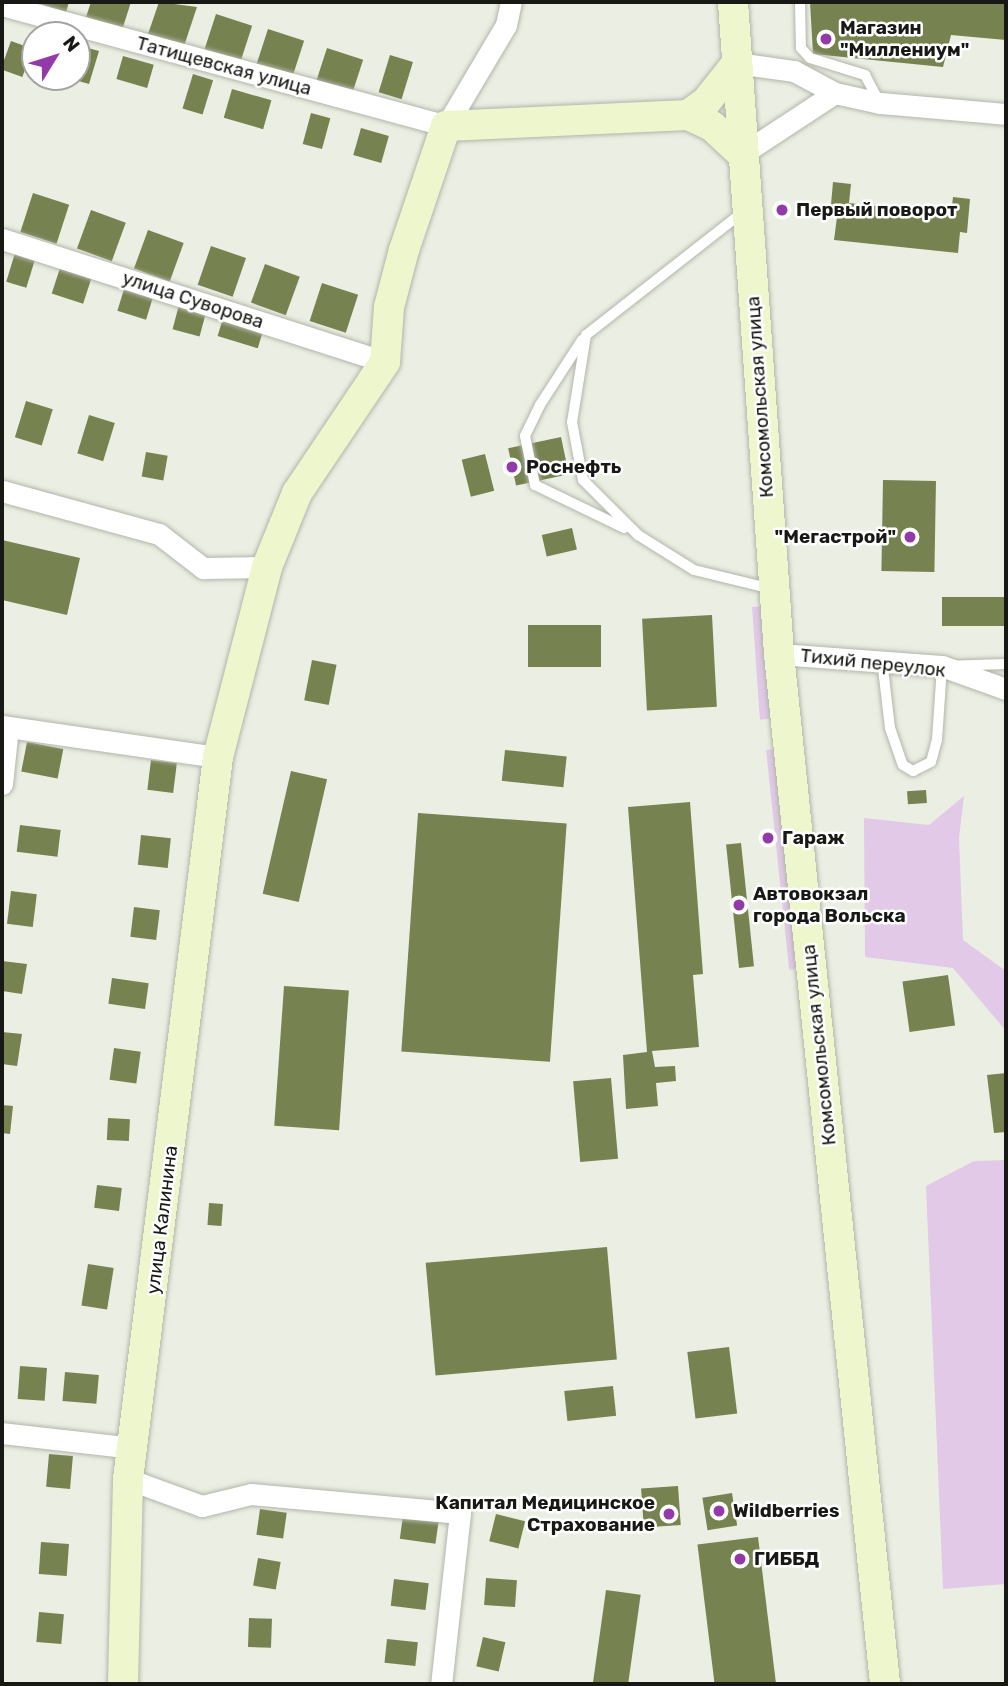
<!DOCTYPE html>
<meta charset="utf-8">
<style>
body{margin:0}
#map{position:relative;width:1008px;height:1686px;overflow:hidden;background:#ebefe3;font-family:Rubik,sans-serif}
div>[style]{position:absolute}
.green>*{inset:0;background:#e1c9e7;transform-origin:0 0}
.building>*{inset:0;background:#768250;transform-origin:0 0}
.roads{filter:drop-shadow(0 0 2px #b2b5aa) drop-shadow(0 0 2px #b2b5aa)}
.lane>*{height:10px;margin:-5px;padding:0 5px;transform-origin:5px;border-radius:5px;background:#fff}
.street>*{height:21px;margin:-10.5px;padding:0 10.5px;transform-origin:10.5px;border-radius:10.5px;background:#fff}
.secondary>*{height:30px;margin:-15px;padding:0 15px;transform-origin:15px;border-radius:15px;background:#eef6ce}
.dots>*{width:19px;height:19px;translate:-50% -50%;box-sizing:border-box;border:4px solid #fff;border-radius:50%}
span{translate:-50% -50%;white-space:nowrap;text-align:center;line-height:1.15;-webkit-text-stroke:5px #fff;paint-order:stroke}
.poi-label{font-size:19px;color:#181915;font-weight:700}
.left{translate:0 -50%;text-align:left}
.right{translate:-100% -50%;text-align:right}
.street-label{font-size:19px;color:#181915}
.frame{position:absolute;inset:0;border:4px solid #181915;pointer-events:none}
.north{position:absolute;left:21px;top:21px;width:70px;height:70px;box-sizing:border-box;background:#fff;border:2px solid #a3a3a1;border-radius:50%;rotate:52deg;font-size:19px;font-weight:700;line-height:28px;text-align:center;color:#181915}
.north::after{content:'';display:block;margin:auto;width:24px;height:32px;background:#923aa7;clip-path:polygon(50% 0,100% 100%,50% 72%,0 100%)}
</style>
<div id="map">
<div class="green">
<div style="left:765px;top:606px;width:113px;height:13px;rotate:86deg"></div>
<div style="left:775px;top:749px;width:221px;height:9px;rotate:84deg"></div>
<div style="clip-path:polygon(964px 796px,959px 838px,963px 940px,1006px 971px,1006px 1031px,953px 968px,865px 957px,864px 818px,929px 825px)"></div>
<div style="clip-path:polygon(1006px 1160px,1006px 1584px,943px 1589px,926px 1186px,974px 1161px)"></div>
</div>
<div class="building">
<div style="clip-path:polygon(35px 2px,69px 2px,66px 12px)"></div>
<div style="clip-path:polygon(91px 2px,131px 2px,122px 30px,86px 17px)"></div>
<div style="clip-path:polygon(159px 2px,197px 7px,184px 46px,148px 34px)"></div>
<div style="clip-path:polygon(810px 2px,1006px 2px,1006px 40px,951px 35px,943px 67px,813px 54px)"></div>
<div style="left:216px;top:14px;width:38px;height:40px;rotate:18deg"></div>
<div style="left:268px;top:29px;width:38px;height:40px;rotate:18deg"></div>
<div style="left:11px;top:41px;width:23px;height:30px;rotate:20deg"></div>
<div style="clip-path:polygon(77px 45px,99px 51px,89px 84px,68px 78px,77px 77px)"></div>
<div style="left:327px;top:48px;width:38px;height:41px;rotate:18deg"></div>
<div style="left:390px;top:55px;width:24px;height:39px;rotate:17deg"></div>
<div style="left:123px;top:56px;width:32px;height:24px;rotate:16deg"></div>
<div style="left:193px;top:74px;width:21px;height:36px;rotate:17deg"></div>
<div style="left:232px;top:89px;width:41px;height:30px;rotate:16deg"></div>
<div style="left:311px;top:113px;width:20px;height:32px;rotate:15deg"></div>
<div style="left:361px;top:128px;width:29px;height:28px;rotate:16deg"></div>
<div style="clip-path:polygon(833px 182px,851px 184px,849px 203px,951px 214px,953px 197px,970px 199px,967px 233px,960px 232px,958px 253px,834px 240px,837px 217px,830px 216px)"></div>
<div style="left:33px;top:193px;width:38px;height:41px;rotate:18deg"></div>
<div style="left:91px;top:210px;width:37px;height:41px;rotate:20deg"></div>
<div style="left:148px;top:230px;width:38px;height:41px;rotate:20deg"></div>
<div style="left:211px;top:246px;width:37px;height:41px;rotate:19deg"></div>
<div style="left:15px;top:253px;width:21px;height:30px;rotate:17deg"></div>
<div style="left:265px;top:264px;width:37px;height:41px;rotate:20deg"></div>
<div style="left:61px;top:265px;width:33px;height:30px;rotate:18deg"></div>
<div style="left:322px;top:283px;width:38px;height:40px;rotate:18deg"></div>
<div style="left:125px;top:286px;width:30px;height:26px;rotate:17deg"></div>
<div style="left:179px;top:305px;width:28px;height:25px;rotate:15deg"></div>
<div style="left:224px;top:315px;width:42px;height:22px;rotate:17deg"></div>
<div style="left:26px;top:401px;width:28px;height:38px;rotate:17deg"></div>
<div style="left:89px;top:415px;width:27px;height:40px;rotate:17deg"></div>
<div style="left:561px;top:437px;width:38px;height:54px;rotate:78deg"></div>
<div style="left:146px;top:452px;width:22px;height:25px;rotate:10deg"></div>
<div style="left:485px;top:454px;width:38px;height:24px;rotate:76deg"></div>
<div style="left:883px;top:480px;width:53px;height:91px;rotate:1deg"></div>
<div style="left:572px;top:528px;width:22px;height:31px;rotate:77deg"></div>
<div style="clip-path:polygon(2px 540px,80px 558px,67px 615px,2px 600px)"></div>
<div style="left:942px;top:597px;width:64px;height:29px"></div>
<div style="left:712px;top:615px;width:92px;height:70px;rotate:87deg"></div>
<div style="left:528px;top:625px;width:73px;height:42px"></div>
<div style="left:312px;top:660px;width:25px;height:41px;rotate:11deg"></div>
<div style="left:27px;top:742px;width:37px;height:30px;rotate:11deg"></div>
<div style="left:505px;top:750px;width:62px;height:31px;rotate:6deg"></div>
<div style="left:151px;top:760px;width:26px;height:30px;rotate:7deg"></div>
<div style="left:291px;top:771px;width:37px;height:126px;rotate:13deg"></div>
<div style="left:926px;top:790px;width:13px;height:19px;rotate:86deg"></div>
<div style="clip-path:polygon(690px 802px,703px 974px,693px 975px,699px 1047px,652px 1051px,655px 1067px,675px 1066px,676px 1081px,656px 1083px,658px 1106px,626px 1109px,623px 1055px,647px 1052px,628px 807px)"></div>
<div style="left:418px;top:813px;width:149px;height:239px;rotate:4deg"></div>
<div style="left:20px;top:825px;width:41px;height:27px;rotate:7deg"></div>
<div style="left:141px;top:835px;width:30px;height:30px;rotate:6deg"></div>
<div style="left:741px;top:843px;width:124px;height:15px;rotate:84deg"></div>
<div style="left:11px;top:891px;width:26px;height:33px;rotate:7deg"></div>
<div style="left:134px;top:907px;width:26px;height:30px;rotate:7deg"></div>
<div style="clip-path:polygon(2px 961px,27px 964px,22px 994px,2px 991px)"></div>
<div style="left:948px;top:975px;width:51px;height:46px;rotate:82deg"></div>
<div style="left:112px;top:978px;width:37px;height:26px;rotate:8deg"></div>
<div style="left:284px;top:986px;width:65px;height:140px;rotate:4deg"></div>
<div style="clip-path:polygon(2px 1032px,22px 1034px,17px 1066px,2px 1064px)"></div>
<div style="left:114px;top:1048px;width:27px;height:32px;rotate:8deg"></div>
<div style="clip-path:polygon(1006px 1073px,1006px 1132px,994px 1133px,987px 1075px)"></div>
<div style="left:611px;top:1078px;width:81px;height:38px;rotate:85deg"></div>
<div style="clip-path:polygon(2px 1105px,13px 1106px,10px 1134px,2px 1133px)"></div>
<div style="left:108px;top:1118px;width:22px;height:22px;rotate:3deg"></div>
<div style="left:97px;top:1185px;width:25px;height:23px;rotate:7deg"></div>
<div style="left:209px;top:1203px;width:14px;height:22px;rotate:4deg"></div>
<div style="left:607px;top:1247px;width:113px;height:182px;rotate:85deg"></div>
<div style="left:88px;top:1264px;width:26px;height:42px;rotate:9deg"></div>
<div style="left:729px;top:1347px;width:67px;height:42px;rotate:83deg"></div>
<div style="left:20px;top:1366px;width:27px;height:33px;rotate:4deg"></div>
<div style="left:65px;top:1372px;width:34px;height:29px;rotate:5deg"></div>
<div style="left:613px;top:1386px;width:30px;height:49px;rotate:84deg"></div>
<div style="left:49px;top:1454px;width:24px;height:33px;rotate:5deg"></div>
<div style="left:678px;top:1486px;width:39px;height:37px;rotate:86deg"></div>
<div style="left:732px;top:1493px;width:33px;height:30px;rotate:81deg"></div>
<div style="left:260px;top:1509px;width:27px;height:26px;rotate:8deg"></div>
<div style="left:496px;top:1514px;width:30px;height:28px;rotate:14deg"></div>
<div style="left:403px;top:1516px;width:36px;height:23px;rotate:8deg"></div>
<div style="left:758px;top:1537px;width:148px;height:61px;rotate:83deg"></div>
<div style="left:41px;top:1542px;width:28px;height:32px;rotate:4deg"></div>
<div style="left:258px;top:1558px;width:23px;height:28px;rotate:10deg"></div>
<div style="left:486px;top:1578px;width:31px;height:27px;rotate:4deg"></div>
<div style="left:394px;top:1579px;width:35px;height:27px;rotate:7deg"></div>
<div style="left:606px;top:1590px;width:35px;height:95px;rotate:8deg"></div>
<div style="left:39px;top:1612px;width:25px;height:30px;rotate:5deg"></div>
<div style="left:249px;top:1618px;width:23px;height:29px;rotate:2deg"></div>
<div style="left:483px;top:1637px;width:23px;height:30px;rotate:13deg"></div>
<div style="left:387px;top:1639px;width:31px;height:24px;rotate:6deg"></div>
</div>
<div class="roads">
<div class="lane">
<div style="left:800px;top:2px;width:46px;rotate:88.8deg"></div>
<div style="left:801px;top:48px;width:13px;rotate:48deg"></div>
<div style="left:810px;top:58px;width:58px;rotate:17.2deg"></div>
<div style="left:865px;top:75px;width:32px;rotate:62deg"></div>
<div style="left:743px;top:212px;width:199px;rotate:141.9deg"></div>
<div style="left:586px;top:335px;width:88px;rotate:99.1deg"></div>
<div style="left:572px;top:422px;width:59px;rotate:79.3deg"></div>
<div style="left:583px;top:480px;width:78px;rotate:45deg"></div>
<div style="left:638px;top:535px;width:66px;rotate:32deg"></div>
<div style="left:694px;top:570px;width:80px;rotate:13.7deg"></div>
<div style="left:582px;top:340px;width:77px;rotate:122.9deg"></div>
<div style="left:540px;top:405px;width:34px;rotate:116deg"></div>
<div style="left:525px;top:436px;width:50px;rotate:78.5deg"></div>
<div style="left:535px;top:485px;width:99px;rotate:25.8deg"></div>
<div style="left:882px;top:660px;width:68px;rotate:83.3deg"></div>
<div style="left:890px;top:728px;width:39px;rotate:71deg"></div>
<div style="left:903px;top:765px;width:12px;rotate:31deg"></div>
<div style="left:913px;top:771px;width:20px;rotate:-27deg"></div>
<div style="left:931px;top:762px;width:23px;rotate:-75deg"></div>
<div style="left:937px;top:740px;width:74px;rotate:-86.1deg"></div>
<div style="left:942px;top:666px;width:64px;rotate:-1.8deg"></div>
</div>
<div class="street">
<div style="left:2px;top:5px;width:460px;rotate:15.2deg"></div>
<div style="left:446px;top:126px;width:117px;rotate:-59.3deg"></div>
<div style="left:506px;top:25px;width:24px;rotate:-78deg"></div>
<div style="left:737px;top:63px;width:58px;rotate:8deg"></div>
<div style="left:794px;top:71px;width:47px;rotate:28.2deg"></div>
<div style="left:835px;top:93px;width:46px;rotate:12.5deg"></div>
<div style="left:880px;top:103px;width:126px;rotate:5deg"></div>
<div style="left:742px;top:154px;width:111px;rotate:-33.3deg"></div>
<div style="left:2px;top:239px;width:402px;rotate:17.8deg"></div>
<div style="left:2px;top:491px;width:163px;rotate:15.3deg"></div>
<div style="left:159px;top:534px;width:56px;rotate:37.7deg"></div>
<div style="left:203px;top:568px;width:64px;rotate:-0.9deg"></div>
<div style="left:779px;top:654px;width:163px;rotate:4.2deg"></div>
<div style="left:942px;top:666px;width:68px;rotate:19.8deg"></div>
<div style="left:2px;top:726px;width:218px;rotate:8.2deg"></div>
<div style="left:2px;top:784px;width:57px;rotate:-84deg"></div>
<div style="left:2px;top:1433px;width:133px;rotate:6.5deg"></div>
<div style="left:128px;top:1479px;width:79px;rotate:20deg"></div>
<div style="left:202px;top:1506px;width:50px;rotate:-13.8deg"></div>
<div style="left:251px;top:1494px;width:210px;rotate:5.2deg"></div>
<div style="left:460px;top:1513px;width:172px;rotate:96.3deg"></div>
</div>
<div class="secondary">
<div style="left:733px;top:2px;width:654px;rotate:85.96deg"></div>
<div style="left:779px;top:654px;width:1035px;rotate:84.12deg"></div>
<div style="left:688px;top:115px;width:22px;rotate:-36deg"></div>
<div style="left:706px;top:102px;width:50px;rotate:-51.5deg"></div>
<div style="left:123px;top:1684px;width:205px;rotate:-88.6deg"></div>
<div style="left:128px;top:1479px;width:728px;rotate:-82.89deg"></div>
<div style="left:218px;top:757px;width:196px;rotate:-75.5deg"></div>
<div style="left:267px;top:567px;width:80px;rotate:-67.9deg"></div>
<div style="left:297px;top:493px;width:158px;rotate:-56.1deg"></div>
<div style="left:385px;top:362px;width:55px;rotate:-85.8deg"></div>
<div style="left:389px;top:307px;width:59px;rotate:-75.3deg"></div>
<div style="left:404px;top:250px;width:131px;rotate:-71.3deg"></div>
<div style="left:446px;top:126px;width:242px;rotate:-2.6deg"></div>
<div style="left:688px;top:115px;width:26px;rotate:25deg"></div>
<div style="left:712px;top:126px;width:41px;rotate:43deg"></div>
</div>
</div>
<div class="dots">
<div style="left:826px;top:39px;background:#923aa7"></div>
<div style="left:782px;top:210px;background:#923aa7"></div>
<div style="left:512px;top:467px;background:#923aa7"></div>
<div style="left:910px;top:537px;background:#923aa7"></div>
<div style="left:768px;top:838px;background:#923aa7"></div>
<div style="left:739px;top:905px;background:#923aa7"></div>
<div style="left:719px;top:1511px;background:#923aa7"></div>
<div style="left:669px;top:1514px;background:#923aa7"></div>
<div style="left:740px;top:1559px;background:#923aa7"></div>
</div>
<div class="poi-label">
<span class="left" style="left:840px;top:39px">Магазин<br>"Миллениум"</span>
<span class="left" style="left:796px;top:210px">Первый поворот</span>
<span class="left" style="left:526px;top:467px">Роснефть</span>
<span class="right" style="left:896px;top:537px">"Мегастрой"</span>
<span class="left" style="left:782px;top:838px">Гараж</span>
<span class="left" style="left:753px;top:905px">Автовокзал<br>города Вольска</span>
<span class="right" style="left:655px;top:1514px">Капитал Медицинское<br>Страхование</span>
<span class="left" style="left:733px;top:1511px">Wildberries</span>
<span class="left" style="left:754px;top:1559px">ГИББД</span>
</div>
<div class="street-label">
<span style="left:224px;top:66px;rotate:15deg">Татищевская улица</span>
<span style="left:193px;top:300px;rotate:18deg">улица Суворова</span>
<span style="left:760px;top:397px;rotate:-94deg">Комсомольская улица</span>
<span style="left:873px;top:663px;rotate:6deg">Тихий переулок</span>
<span style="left:819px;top:1045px;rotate:-96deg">Комсомольская улица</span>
<span style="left:162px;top:1220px;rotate:-83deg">улица Калинина</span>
</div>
<div class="frame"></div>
<div class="north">N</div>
</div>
